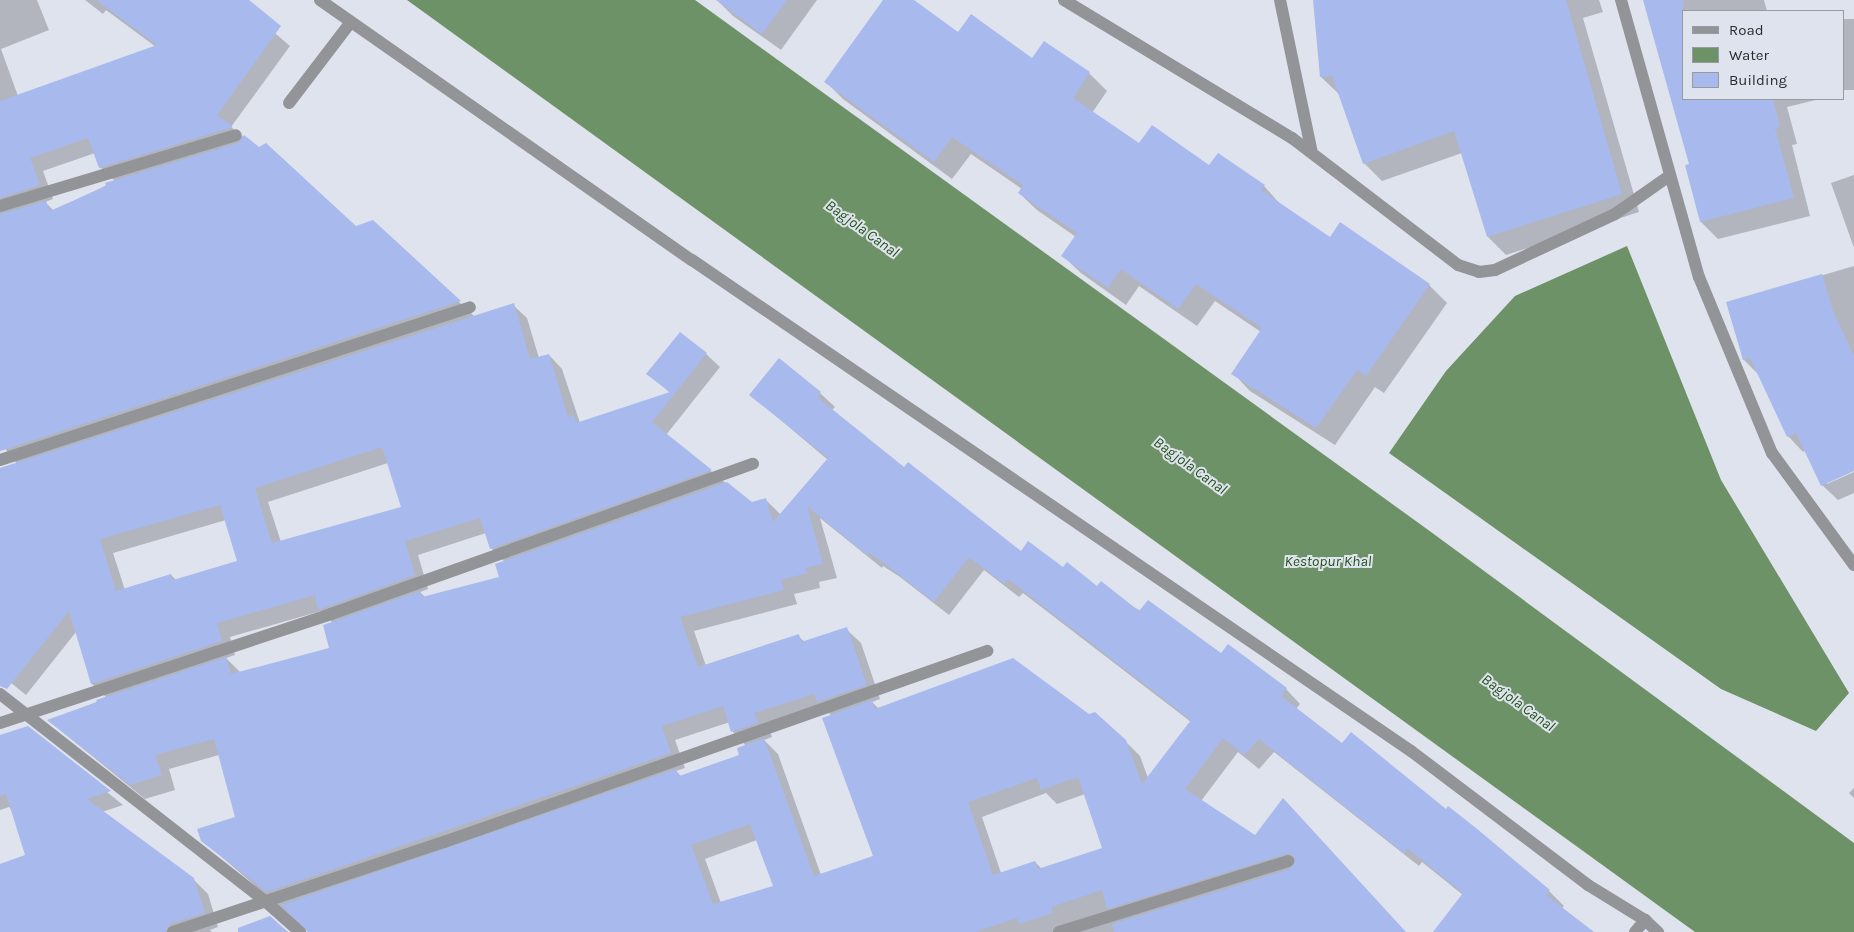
<!DOCTYPE html>
<style>
body{margin:0}
#map{position:relative;width:1854px;height:932px;overflow:hidden;background:#dfe3ed;font-family:Karla,sans-serif}
div>[style]{position:absolute}
.water>*{inset:0;background:#6d9267}
.shadow>*{inset:0;background:#0003;transform-origin:0 0}
.building>*{inset:0;background:#a8baed}
.street>*{height:12px;margin:-6px;padding:0 6px;transform-origin:6px;border-radius:6px;background:#929498}
span{translate:-50% -50%;white-space:nowrap;text-align:center;line-height:1.15;-webkit-text-stroke:4px #dfe3ed;paint-order:stroke}
.water-label{font-size:15px;color:#225419;font-style:italic}
.legend{position:absolute;left:1682px;top:10px;width:162px;height:90px;box-sizing:border-box;background:#dfe3ed;border:1px solid #979aa1;margin:0;padding:6px 9px;list-style:none;font-size:15px;color:#2b2c30}
.legend li{display:flex;align-items:center;gap:10px;height:25px}
.legend b{width:25px;border:1px solid #979aa1}
</style>
<div id="map">
<div class="water">
<div style="clip-path:polygon(407px 0,695px 0,1431px 532px,1854px 843px,1854px 932px,1695px 932px)"></div>
<div style="clip-path:polygon(1627px 246px,1721px 480px,1849px 693px,1816px 731px,1721px 689px,1389px 453px,1446px 371px,1515px 296px)"></div>
</div>
<div class="shadow">
<div style="clip-path:polygon(evenodd,0 0,37px 0,49px 30px,1px 49px,18px 96px,156px 47px,106px 10px,103px 14px,85px 0,236px 0,290px 46px,231px 127px,355px 228px,372px 221px,475px 317px,513px 305px,527px 318px,539px 358px,549px 355px,562px 369px,580px 423px,670px 393px,648px 373px,706px 354px,720px 367px,666px 435px,752px 504px,766px 500px,781px 515px,828px 460px,751px 395px,779px 360px,820px 393px,835px 407px,832px 410px,905px 469px,1021px 552px,1063px 569px,1286px 689px,1300px 704px,1296px 709px,1342px 745px,1476px 829px,1549px 891px,1564px 906px,1561px 909px,1589px 932px,1434px 932px,1463px 895px,1422px 862px,1419px 866px,1274px 752px,1259px 769px,1238px 752px,1201px 801px,1255px 837px,1283px 800px,1405px 932px,309px 932px,202px 840px,236px 817px,219px 755px,169px 769px,175px 790px,145px 799px,49px 721px,107px 698px,92px 684px,76px 632px,26px 695px,0 674px,0 483px,17px 464px,0 442px,0 0,95px 153px,100px 167px,115px 181px,54px 211px,45px 202px,53px 199px,43px 171px,95px 153px,0 0,388px 463px,402px 508px,281px 542px,268px 502px,388px 463px,0 0,820px 518px,882px 568px,883px 566px,900px 577px,949px 615px,984px 570px,1019px 597px,1023px 593px,1191px 722px,1148px 778px,1140px 756px,1125px 741px,879px 709px,872px 702px,880px 699px,861px 643px,846px 629px,805px 642px,798px 636px,706px 666px,694px 631px,797px 604px,794px 594px,820px 588px,819px 582px,837px 578px,820px 518px,0 0,226px 520px,239px 561px,176px 580px,171px 575px,125px 590px,113px 553px,226px 520px,0 0,486px 533px,491px 548px,505px 562px,500px 578px,425px 597px,420px 592px,428px 589px,418px 555px,486px 533px,0 0,321px 611px,333px 623px,330px 649px,241px 673px,226px 658px,235px 655px,230px 637px,321px 611px,0 0,825px 709px,832px 716px,874px 857px,821px 875px,778px 754px,764px 740px,772px 737px,768px 727px,825px 709px,0 0,730px 722px,733px 732px,746px 746px,741px 756px,682px 777px,676px 771px,685px 768px,675px 740px,730px 722px,0 0,1046px 793px,1057px 804px,1085px 794px,1104px 848px,1042px 869px,1035px 862px,1001px 873px,982px 817px,1046px 793px,0 0,757px 840px,774px 887px,721px 903px,705px 859px,757px 840px)"></div>
<div style="clip-path:polygon(717px 0,817px 0,781px 50px,733px 16px)"></div>
<div style="clip-path:polygon(885px 0,912px 0,958px 33px,1033px 59px,1044px 43px,1089px 73px,1107px 91px,1092px 113px,1140px 145px,1264px 186px,1281px 205px,1330px 239px,1429px 285px,1447px 303px,1384px 393px,1375px 387px,1335px 445px,1250px 391px,1233px 373px,1261px 332px,1215px 301px,1197px 326px,1139px 286px,1126px 305px,1081px 273px,1063px 256px,1076px 237px,1037px 210px,1019px 193px,1022px 189px,971px 154px,952px 179px,843px 99px,826px 82px)"></div>
<div style="clip-path:polygon(1314px 0,1599px 0,1603px 12px,1583px 18px,1639px 212px,1506px 255px,1488px 237px,1462px 153px,1382px 181px,1364px 163px,1340px 95px,1321px 77px)"></div>
<div style="clip-path:polygon(1684px 0,1764px 0,1767px 11px,1683px 11px,1683px 99px,1820px 99px,1787px 107px,1797px 144px,1792px 145px,1810px 216px,1718px 239px,1701px 222px,1686px 166px,1690px 165px,1646px 9px)"></div>
<div style="left:1854px;top:19px;width:71px;height:11px;rotate:90deg"></div>
<div style="clip-path:polygon(1854px 175px,1854px 248px,1831px 183px)"></div>
<div style="clip-path:polygon(1854px 266px,1854px 469px,1827px 482px,1827px 484px,1854px 472px,1854px 493px,1838px 500px,1822px 485px,1806px 450px,1803px 452px,1788px 436px,1760px 376px,1744px 360px,1727px 303px)"></div>
<div style="clip-path:polygon(28px 728px,123px 805px,102px 812px,193px 879px,208px 894px,218px 927px,210px 930px,212px 932px,0 932px,0 864px,27px 856px,12px 810px,9px 807px,0 810px,0 737px)"></div>
<div style="clip-path:polygon(1854px 788px,1854px 798px,1849px 793px)"></div>
</div>
<div class="building">
<div style="clip-path:polygon(96px 0,249px 0,281px 26px,217px 115px,233px 127px,99px 168px,88px 138px,30px 158px,40px 185px,0 198px,0 101px,157px 45px)"></div>
<div style="clip-path:polygon(716px 0,787px 0,762px 34px)"></div>
<div style="clip-path:polygon(883px 0,914px 0,958px 32px,971px 14px,1032px 58px,1044px 41px,1090px 72px,1073px 98px,1139px 143px,1152px 125px,1209px 165px,1218px 153px,1265px 185px,1261px 190px,1330px 237px,1340px 222px,1430px 284px,1366px 376px,1357px 370px,1316px 428px,1231px 374px,1262px 328px,1196px 284px,1178px 309px,1121px 269px,1108px 288px,1061px 256px,1077px 233px,1018px 193px,1023px 185px,952px 137px,934px 162px,824px 82px)"></div>
<div style="clip-path:polygon(1313px 0,1566px 0,1622px 194px,1487px 237px,1454px 131px,1363px 164px,1332px 76px,1320px 77px)"></div>
<div style="clip-path:polygon(1643px 0,1683px 0,1683px 99px,1773px 99px,1780px 127px,1775px 128px,1794px 198px,1700px 222px,1685px 165px,1689px 164px)"></div>
<div style="clip-path:polygon(244px 135px,259px 147px,266px 143px,356px 226px,373px 220px,461px 301px,0 451px,0 214px,46px 201px,50px 211px,106px 186px,105px 183px,238px 143px)"></div>
<div style="clip-path:polygon(1822px 274px,1833px 311px,1854px 356px,1854px 471px,1821px 486px,1796px 433px,1787px 437px,1750px 358px,1743px 360px,1726px 302px)"></div>
<div style="clip-path:polygon(evenodd,514px 303px,530px 359px,549px 354px,568px 417px,574px 415px,576px 423px,670px 392px,646px 374px,680px 332px,707px 353px,652px 422px,712px 470px,490px 549px,480px 518px,405px 541px,415px 575px,318px 610px,315px 595px,217px 623px,222px 641px,91px 684px,69px 611px,7px 689px,0 686px,0 468px,514px 303px,382px 447px,401px 507px,272px 543px,255px 488px,382px 447px,514px 303px,220px 505px,237px 561px,173px 580px,171px 574px,116px 591px,100px 539px,220px 505px)"></div>
<div style="clip-path:polygon(evenodd,779px 358px,821px 392px,817px 397px,904px 467px,908px 462px,1021px 551px,1028px 541px,1063px 567px,1067px 562px,1097px 586px,1101px 581px,1139px 611px,1148px 600px,1221px 653px,1228px 644px,1287px 688px,1281px 696px,1342px 743px,1351px 732px,1446px 809px,1448px 806px,1476px 828px,1550px 890px,1546px 895px,1594px 932px,1433px 932px,1463px 893px,1407px 848px,1404px 853px,1259px 739px,1244px 755px,1223px 738px,1185px 789px,1255px 835px,1283px 798px,1406px 932px,1114px 932px,1112px 924px,1290px 869px,1296px 859px,1289px 853px,1107px 909px,1102px 890px,1051px 907px,1053px 913px,1019px 924px,1017px 918px,975px 932px,308px 932px,281px 905px,676px 769px,679px 776px,739px 755px,737px 748px,764px 738px,814px 876px,873px 856px,822px 718px,872px 700px,875px 709px,1013px 658px,1089px 714px,1095px 712px,1126px 740px,1142px 784px,1191px 720px,1008px 579px,1004px 584px,969px 557px,934px 602px,884px 563px,869px 553px,867px 555px,807px 506px,823px 564px,805px 568px,807px 573px,781px 580px,784px 590px,680px 617px,698px 667px,799px 634px,801px 642px,847px 627px,867px 685px,817px 702px,814px 694px,754px 713px,758px 723px,731px 732px,723px 706px,662px 726px,671px 753px,267px 892px,201px 841px,197px 829px,235px 817px,214px 739px,155px 755px,162px 775px,130px 785px,47px 720px,97px 702px,96px 700px,226px 657px,231px 674px,329px 648px,323px 625px,420px 591px,422px 597px,499px 577px,495px 564px,727px 482px,752px 502px,766px 498px,773px 522px,828px 458px,749px 395px,779px 358px,1078px 777px,1102px 848px,1038px 869px,1035px 861px,993px 875px,968px 802px,1037px 778px,1041px 790px,1078px 777px,779px 358px,750px 824px,773px 886px,713px 904px,691px 845px,750px 824px)"></div>
<div style="clip-path:polygon(28px 726px,111px 791px,87px 799px,194px 878px,205px 913px,170px 924px,165px 932px,0 932px,0 864px,25px 855px,6px 794px,0 796px,0 735px)"></div>
<div style="clip-path:polygon(270px 916px,288px 932px,238px 932px,238px 928px)"></div>
</div>
<div class="street">
<div style="left:320px;top:0;width:454px;rotate:35deg"></div>
<div style="left:692px;top:260px;width:871px;rotate:34.33deg"></div>
<div style="left:1411px;top:751px;width:222px;rotate:37.1deg"></div>
<div style="left:1588px;top:885px;width:67px;rotate:31.6deg"></div>
<div style="left:1645px;top:920px;width:18px;rotate:43deg"></div>
<div style="left:1064px;top:0;width:267px;rotate:31.2deg"></div>
<div style="left:1292px;top:138px;width:209px;rotate:37.4deg"></div>
<div style="left:1458px;top:265px;width:22px;rotate:18deg"></div>
<div style="left:1479px;top:272px;width:16px;rotate:-7deg"></div>
<div style="left:1495px;top:270px;width:132px;rotate:-25deg"></div>
<div style="left:1615px;top:214px;width:66px;rotate:-35.1deg"></div>
<div style="left:1280px;top:0;width:156px;rotate:78.2deg"></div>
<div style="left:1621px;top:0;width:288px;rotate:74.3deg"></div>
<div style="left:1699px;top:277px;width:191px;rotate:67.5deg"></div>
<div style="left:1772px;top:453px;width:139px;rotate:53.8deg"></div>
<div style="left:289px;top:103px;width:102px;rotate:-52.6deg"></div>
<div style="left:0;top:206px;width:246px;rotate:-16.7deg"></div>
<div style="left:0;top:460px;width:494px;rotate:-18deg"></div>
<div style="left:0;top:694px;width:336px;rotate:38deg"></div>
<div style="left:265px;top:901px;width:47px;rotate:41.5deg"></div>
<div style="left:0;top:723px;width:348px;rotate:-18.2deg"></div>
<div style="left:331px;top:614px;width:448px;rotate:-19.6deg"></div>
<div style="left:173px;top:932px;width:286px;rotate:-18.4deg"></div>
<div style="left:444px;top:842px;width:576px;rotate:-19.38deg"></div>
<div style="left:1059px;top:932px;width:240px;rotate:-17.2deg"></div>
<div style="left:1635px;top:932px;width:16px;rotate:-50deg"></div>
</div>
<div class="water-label">
<span style="left:862px;top:229px;rotate:36deg">Bagjola Canal</span>
<span style="left:1190px;top:466px;rotate:36deg">Bagjola Canal</span>
<span style="left:1328px;top:562px">Kestopur Khal</span>
<span style="left:1518px;top:703px;rotate:36deg">Bagjola Canal</span>
</div>
<ul class="legend">
<li><b style="height:6px;background:#929498"></b>Road</li>
<li><b style="height:14px;background:#6d9267"></b>Water</li>
<li><b style="height:14px;background:#a8baed"></b>Building</li>
</ul>
</div>
